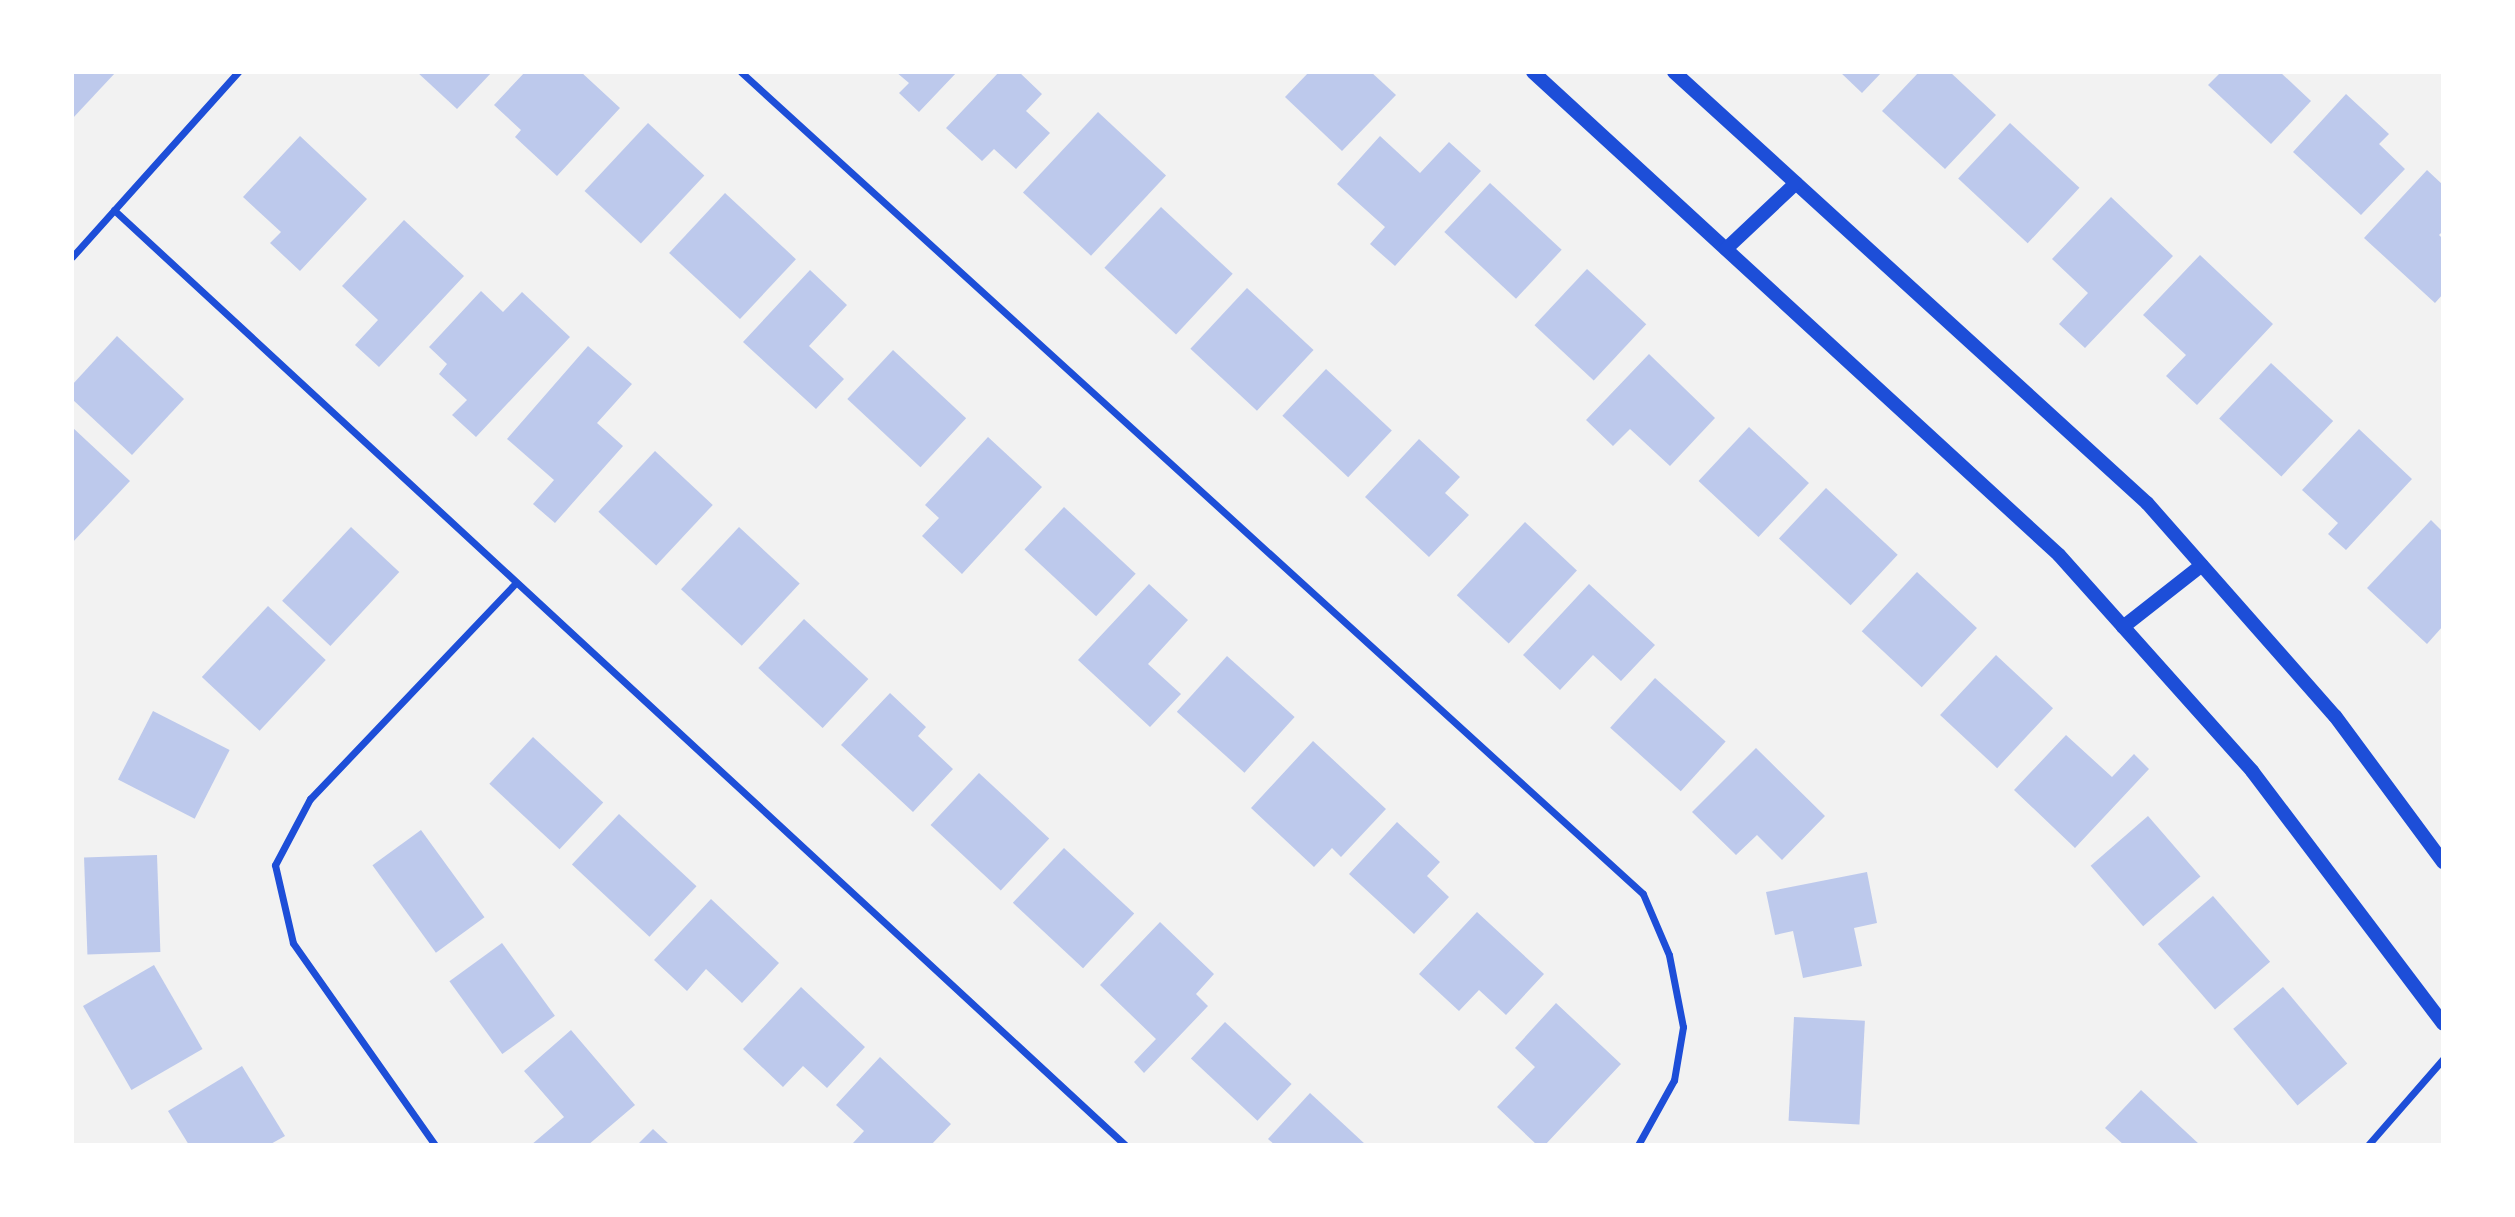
<!DOCTYPE html>
<style>
body{margin:0}
#map{position:relative;width:2515px;height:1217px;overflow:hidden;background:#f2f2f2;font-family:"Fira Sans Condensed",sans-serif}
div>[style]{position:absolute}
.building>*{inset:0;background:#bdc9ec;transform-origin:0 0}
.minor>*{height:7px;margin:-3.5px;padding:0 3.5px;transform-origin:3.5px;border-radius:3.5px;background:#1d4ed8}
.secondary>*{height:14px;margin:-7px;padding:0 7px;transform-origin:7px;border-radius:7px;background:#1d4ed8}
span{translate:-50% -50%;white-space:nowrap;text-align:center;line-height:1.15;-webkit-text-stroke:7px #fff;paint-order:stroke}
.frame{position:absolute;inset:0;border:74px solid #fff;pointer-events:none}
</style>
<div id="map">
<div class="building">
<div style="clip-path:polygon(72px 72px,116px 72px,72px 119px)"></div>
<div style="clip-path:polygon(417px 72px,492px 72px,457px 109px)"></div>
<div style="clip-path:polygon(525px 72px,581px 72px,620px 108px,557px 176px,515px 137px,521px 130px,494px 105px)"></div>
<div style="clip-path:polygon(896px 72px,957px 72px,919px 112px,899px 93px,909px 83px)"></div>
<div style="clip-path:polygon(999px 72px,1019px 72px,1042px 94px,1026px 111px,1050px 133px,1016px 169px,994px 149px,982px 161px,946px 128px)"></div>
<div style="clip-path:polygon(1309px 72px,1371px 72px,1396px 95px,1342px 151px,1285px 97px)"></div>
<div style="clip-path:polygon(1840px 72px,1882px 72px,1862px 93px)"></div>
<div style="clip-path:polygon(1919px 72px,1950px 72px,1996px 115px,1945px 169px,1882px 111px)"></div>
<div style="clip-path:polygon(2221px 72px,2280px 72px,2311px 101px,2271px 144px,2208px 85px)"></div>
<div style="clip-path:polygon(2346px 94px,2389px 134px,2379px 144px,2405px 169px,2361px 215px,2293px 152px)"></div>
<div style="left:1098px;top:112px;width:93px;height:110px;rotate:43deg"></div>
<div style="left:648px;top:123px;width:77px;height:93px;rotate:43deg"></div>
<div style="left:2010px;top:123px;width:95px;height:76px;rotate:43deg"></div>
<div style="clip-path:polygon(300px 136px,367px 199px,300px 271px,270px 243px,281px 232px,243px 197px)"></div>
<div style="clip-path:polygon(1380px 136px,1420px 173px,1449px 142px,1481px 171px,1395px 266px,1370px 244px,1385px 227px,1337px 184px)"></div>
<div style="clip-path:polygon(2427px 170px,2443px 185px,2443px 231px,2439px 235px,2443px 239px,2443px 294px,2435px 303px,2364px 238px)"></div>
<div style="left:1490px;top:183px;width:98px;height:67px;rotate:43deg"></div>
<div style="left:725px;top:193px;width:97px;height:82px;rotate:43deg"></div>
<div style="clip-path:polygon(2111px 197px,2173px 256px,2085px 348px,2059px 324px,2088px 293px,2052px 259px)"></div>
<div style="left:1161px;top:207px;width:98px;height:83px;rotate:43deg"></div>
<div style="clip-path:polygon(404px 220px,464px 276px,379px 367px,355px 345px,378px 320px,342px 286px)"></div>
<div style="clip-path:polygon(2200px 255px,2273px 324px,2197px 405px,2166px 376px,2186px 355px,2143px 315px)"></div>
<div style="left:1587px;top:269px;width:81px;height:77px;rotate:43deg"></div>
<div style="clip-path:polygon(810px 270px,847px 305px,809px 346px,844px 379px,816px 409px,743px 342px)"></div>
<div style="left:1247px;top:288px;width:91px;height:83px;rotate:43deg"></div>
<div style="clip-path:polygon(481px 291px,503px 312px,522px 292px,570px 337px,476px 437px,452px 415px,467px 400px,439px 374px,447px 364px,429px 347px)"></div>
<div style="clip-path:polygon(117px 336px,184px 399px,132px 455px,72px 399px,72px 385px)"></div>
<div style="clip-path:polygon(588px 346px,632px 384px,597px 423px,623px 446px,555px 523px,533px 504px,554px 480px,507px 439px)"></div>
<div style="left:893px;top:350px;width:100px;height:67px;rotate:43deg"></div>
<div style="clip-path:polygon(1649px 354px,1715px 418px,1670px 466px,1630px 429px,1613px 446px,1586px 420px)"></div>
<div style="left:2271px;top:363px;width:85px;height:76px;rotate:43deg"></div>
<div style="left:1326px;top:369px;width:90px;height:64px;rotate:43deg"></div>
<div style="clip-path:polygon(72px 427px,130px 481px,72px 543px)"></div>
<div style="left:1749px;top:427px;width:82px;height:74px;rotate:43deg"></div>
<div style="clip-path:polygon(2359px 429px,2412px 479px,2346px 550px,2328px 534px,2338px 523px,2302px 490px)"></div>
<div style="clip-path:polygon(988px 437px,1042px 487px,962px 574px,922px 536px,939px 518px,925px 505px)"></div>
<div style="clip-path:polygon(1419px 439px,1460px 477px,1445px 493px,1469px 515px,1429px 557px,1365px 497px)"></div>
<div style="left:655px;top:451px;width:79px;height:83px;rotate:43deg"></div>
<div style="left:1826px;top:488px;width:98px;height:69px;rotate:43deg"></div>
<div style="left:1064px;top:507px;width:98px;height:58px;rotate:43deg"></div>
<div style="clip-path:polygon(2431px 520px,2443px 532px,2443px 626px,2427px 644px,2367px 588px)"></div>
<div style="left:1525px;top:522px;width:71px;height:100px;rotate:43deg"></div>
<div style="left:351px;top:527px;width:66px;height:101px;rotate:43deg"></div>
<div style="left:739px;top:527px;width:83px;height:85px;rotate:43deg"></div>
<div style="left:1917px;top:572px;width:82px;height:81px;rotate:43deg"></div>
<div style="clip-path:polygon(1149px 584px,1188px 620px,1148px 664px,1181px 694px,1150px 727px,1078px 660px)"></div>
<div style="clip-path:polygon(1589px 584px,1655px 645px,1621px 681px,1593px 655px,1560px 690px,1523px 655px)"></div>
<div style="left:268px;top:606px;width:79px;height:97px;rotate:43deg"></div>
<div style="left:804px;top:619px;width:88px;height:67px;rotate:43deg"></div>
<div style="left:1996px;top:655px;width:78px;height:82px;rotate:43deg"></div>
<div style="left:1227px;top:656px;width:91px;height:75px;rotate:42deg"></div>
<div style="left:1655px;top:678px;width:95px;height:67px;rotate:42deg"></div>
<div style="clip-path:polygon(890px 693px,926px 727px,918px 736px,953px 769px,913px 812px,841px 745px)"></div>
<div style="left:153px;top:711px;width:86px;height:77px;rotate:27deg"></div>
<div style="clip-path:polygon(2066px 735px,2112px 777px,2134px 754px,2149px 769px,2075px 848px,2014px 790px)"></div>
<div style="left:533px;top:737px;width:96px;height:64px;rotate:43deg"></div>
<div style="clip-path:polygon(1313px 741px,1386px 809px,1341px 857px,1332px 848px,1314px 867px,1251px 808px)"></div>
<div style="clip-path:polygon(1756px 748px,1825px 816px,1782px 860px,1757px 835px,1736px 855px,1692px 812px)"></div>
<div style="left:979px;top:773px;width:96px;height:71px;rotate:43deg"></div>
<div style="left:619px;top:814px;width:106px;height:69px;rotate:43deg"></div>
<div style="left:2148px;top:816px;width:80px;height:76px;rotate:49deg"></div>
<div style="clip-path:polygon(1397px 822px,1440px 862px,1427px 876px,1449px 897px,1414px 934px,1349px 874px)"></div>
<div style="left:421px;top:830px;width:108px;height:60px;rotate:54deg"></div>
<div style="left:1064px;top:848px;width:96px;height:75px;rotate:43deg"></div>
<div style="left:157px;top:855px;width:97px;height:73px;rotate:88deg"></div>
<div style="clip-path:polygon(1867px 872px,1877px 923px,1854px 928px,1862px 966px,1803px 978px,1793px 931px,1775px 935px,1766px 892px)"></div>
<div style="left:2213px;top:896px;width:87px;height:73px;rotate:49deg"></div>
<div style="clip-path:polygon(711px 899px,779px 963px,742px 1003px,706px 969px,687px 991px,654px 960px)"></div>
<div style="clip-path:polygon(1477px 912px,1544px 974px,1506px 1015px,1479px 990px,1459px 1011px,1419px 974px)"></div>
<div style="clip-path:polygon(1160px 922px,1214px 974px,1196px 994px,1208px 1006px,1144px 1073px,1134px 1062px,1156px 1039px,1100px 985px)"></div>
<div style="left:502px;top:943px;width:90px;height:65px;rotate:54deg"></div>
<div style="left:154px;top:965px;width:97px;height:82px;rotate:60deg"></div>
<div style="clip-path:polygon(801px 987px,865px 1047px,827px 1088px,803px 1066px,783px 1087px,743px 1049px)"></div>
<div style="left:2283px;top:987px;width:100px;height:65px;rotate:50deg"></div>
<div style="clip-path:polygon(1556px 1003px,1621px 1064px,1545px 1145px,1537px 1145px,1497px 1107px,1535px 1067px,1515px 1048px)"></div>
<div style="left:1794px;top:1017px;width:71px;height:104px;rotate:3deg"></div>
<div style="left:1225px;top:1022px;width:91px;height:50px;rotate:43deg"></div>
<div style="clip-path:polygon(571px 1030px,635px 1105px,588px 1145px,531px 1145px,564px 1117px,524px 1071px)"></div>
<div style="clip-path:polygon(880px 1057px,951px 1124px,931px 1145px,856px 1145px,853px 1143px,864px 1131px,836px 1105px)"></div>
<div style="clip-path:polygon(242px 1066px,285px 1136px,269px 1145px,189px 1145px,168px 1111px)"></div>
<div style="clip-path:polygon(2141px 1090px,2200px 1145px,2124px 1145px,2105px 1128px)"></div>
<div style="clip-path:polygon(1310px 1093px,1366px 1145px,1275px 1145px,1268px 1139px)"></div>
<div style="clip-path:polygon(653px 1129px,670px 1145px,637px 1145px)"></div>
</div>
<div class="minor">
<div style="left:741px;top:72px;width:1220px;rotate:42.34deg"></div>
<div style="left:1643px;top:894px;width:66px;rotate:66.9deg"></div>
<div style="left:1669px;top:955px;width:73px;rotate:79deg"></div>
<div style="left:1683px;top:1027px;width:54px;rotate:99.6deg"></div>
<div style="left:1674px;top:1080px;width:74px;rotate:119deg"></div>
<div style="left:114px;top:210px;width:1377px;rotate:42.76deg"></div>
<div style="left:72px;top:257px;width:249px;rotate:-48.1deg"></div>
<div style="left:435px;top:1145px;width:247px;rotate:-125.1deg"></div>
<div style="left:293px;top:943px;width:80px;rotate:-103deg"></div>
<div style="left:275px;top:865px;width:75px;rotate:-62.1deg"></div>
<div style="left:310px;top:799px;width:298px;rotate:-46.4deg"></div>
<div style="left:2368px;top:1145px;width:114px;rotate:-48.9deg"></div>
</div>
<div class="secondary">
<div style="left:1533px;top:72px;width:714px;rotate:42.56deg"></div>
<div style="left:2059px;top:555px;width:290px;rotate:48.2deg"></div>
<div style="left:2252px;top:771px;width:317px;rotate:52.9deg"></div>
<div style="left:1674px;top:72px;width:640px;rotate:42.34deg"></div>
<div style="left:2147px;top:503px;width:284px;rotate:48.6deg"></div>
<div style="left:2335px;top:716px;width:182px;rotate:53.5deg"></div>
<div style="left:1726px;top:249px;width:96px;rotate:-43.3deg"></div>
<div style="left:2123px;top:627px;width:100px;rotate:-38.1deg"></div>
</div>
<div class="frame"></div>
</div>
